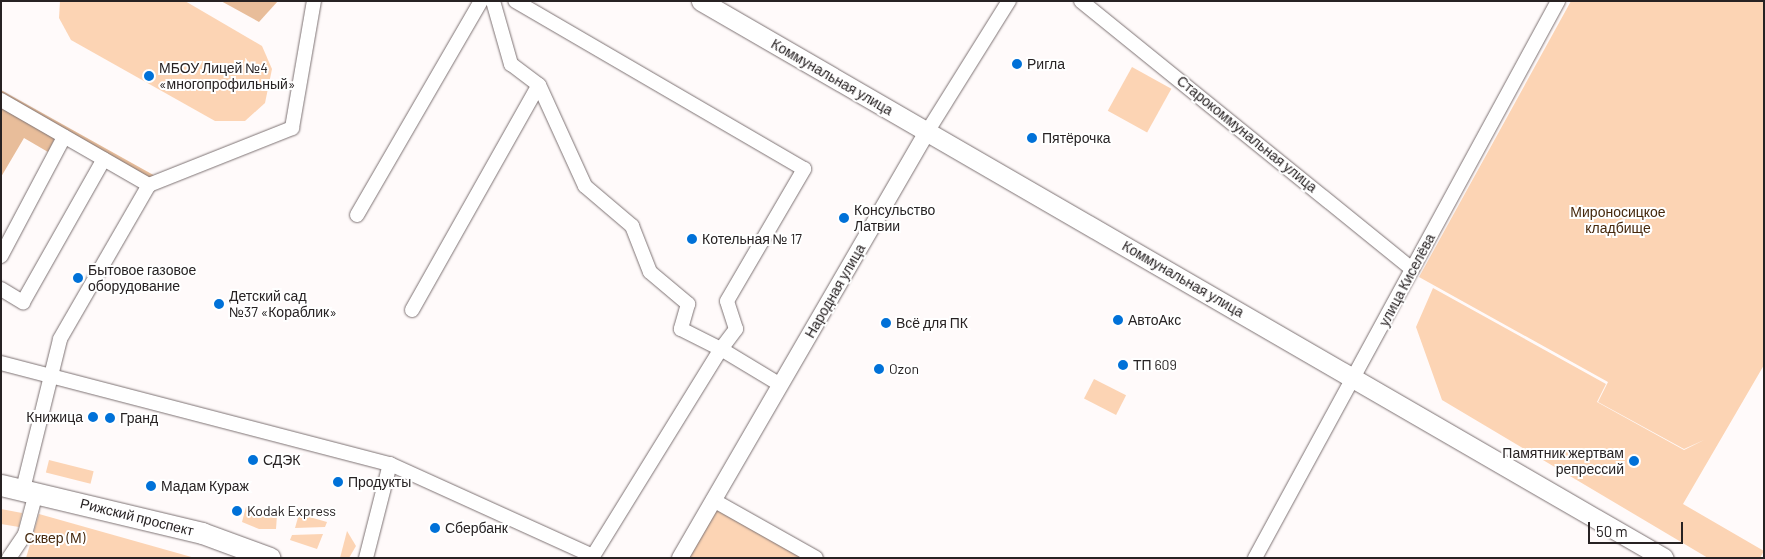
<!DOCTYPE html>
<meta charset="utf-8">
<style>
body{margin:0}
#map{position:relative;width:1765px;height:559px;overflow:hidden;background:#fffafa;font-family:Barlow,sans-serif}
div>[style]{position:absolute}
.green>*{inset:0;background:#fcd4b4;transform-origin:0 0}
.forest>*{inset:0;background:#e8bd9a}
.roads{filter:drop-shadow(0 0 1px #7d7273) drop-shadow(0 0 1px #7d7273)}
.minor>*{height:14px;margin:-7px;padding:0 7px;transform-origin:7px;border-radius:7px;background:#fff}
.tertiary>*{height:16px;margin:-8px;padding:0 8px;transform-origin:8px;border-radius:8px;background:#fff}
.secondary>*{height:19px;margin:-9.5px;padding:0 9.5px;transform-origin:9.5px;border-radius:9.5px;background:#fff}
.primary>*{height:21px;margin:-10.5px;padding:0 10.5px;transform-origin:10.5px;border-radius:10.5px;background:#fff}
.dots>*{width:14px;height:14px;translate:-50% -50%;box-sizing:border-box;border:2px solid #fff;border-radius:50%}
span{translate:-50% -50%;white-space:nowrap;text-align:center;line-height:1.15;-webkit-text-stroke:4px #fff;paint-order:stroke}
.poi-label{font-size:14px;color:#272223}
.left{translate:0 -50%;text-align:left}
.right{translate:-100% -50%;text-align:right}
.street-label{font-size:14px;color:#272223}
.park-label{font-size:14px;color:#46290d}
.frame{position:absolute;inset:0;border:2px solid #272223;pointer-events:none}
.scale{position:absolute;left:1588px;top:522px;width:95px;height:22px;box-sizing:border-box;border:2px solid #272223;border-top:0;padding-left:6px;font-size:15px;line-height:18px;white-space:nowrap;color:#272223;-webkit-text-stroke:4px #fff;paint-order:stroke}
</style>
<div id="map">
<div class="green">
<div style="clip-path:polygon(60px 1px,185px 1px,262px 46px,272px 69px,265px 103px,245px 121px,215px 121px,71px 40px,59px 18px)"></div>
<div style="clip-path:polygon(1571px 1px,1764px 1px,1764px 365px,1683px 504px,1764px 551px,1760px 558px,1708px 558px,1442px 400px,1416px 327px,1433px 288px,1606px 384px,1597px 402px,1684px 450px,1704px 440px,1684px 449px,1598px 402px,1608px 382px,1419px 277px)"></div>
<div style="left:1132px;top:67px;width:45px;height:50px;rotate:29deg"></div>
<div style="left:1094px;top:379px;width:36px;height:22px;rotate:27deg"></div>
<div style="left:49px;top:460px;width:46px;height:13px;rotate:14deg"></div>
<div style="clip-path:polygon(719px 506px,810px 558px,687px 558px)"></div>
<div style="clip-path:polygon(246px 507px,277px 515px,276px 529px,259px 529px,242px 522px)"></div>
<div style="clip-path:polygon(1px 509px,22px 513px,19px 527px,1px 524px)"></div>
<div style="clip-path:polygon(39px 514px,195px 558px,26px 558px)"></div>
<div style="clip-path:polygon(299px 514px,327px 522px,325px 527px,295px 528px)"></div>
<div style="clip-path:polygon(347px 531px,356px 546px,349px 558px,340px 558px)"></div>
<div style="clip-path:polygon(323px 534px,317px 549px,290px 540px,292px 535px)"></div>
</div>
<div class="forest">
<div style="clip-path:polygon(221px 1px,278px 1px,259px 22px)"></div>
<div style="clip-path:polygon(1px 90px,157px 177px,147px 179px,59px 130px,48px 152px,24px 138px,1px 177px)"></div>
</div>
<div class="roads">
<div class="minor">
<div style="left:493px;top:1px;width:66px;rotate:74.1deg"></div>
<div style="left:511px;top:64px;width:35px;rotate:37deg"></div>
<div style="left:539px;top:85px;width:111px;rotate:65.5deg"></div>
<div style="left:585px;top:186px;width:62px;rotate:40.4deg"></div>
<div style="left:632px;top:226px;width:49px;rotate:68.6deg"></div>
<div style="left:650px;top:272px;width:50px;rotate:40.1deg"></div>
<div style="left:688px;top:304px;width:26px;rotate:106deg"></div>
<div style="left:681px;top:329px;width:45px;rotate:26.6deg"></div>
<div style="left:721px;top:349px;width:25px;rotate:-53deg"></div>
<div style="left:736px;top:329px;width:29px;rotate:-108deg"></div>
<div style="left:727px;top:301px;width:153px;rotate:-59.7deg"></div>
<div style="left:804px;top:169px;width:334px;rotate:-149.8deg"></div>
<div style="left:1081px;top:1px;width:426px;rotate:39deg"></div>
<div style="left:1px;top:100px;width:171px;rotate:29.9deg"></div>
<div style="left:927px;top:132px;width:155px;rotate:-58deg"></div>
<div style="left:357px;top:215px;width:247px;rotate:-59.9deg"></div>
<div style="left:1px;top:256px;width:135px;rotate:-62.1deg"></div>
<div style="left:1px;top:289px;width:26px;rotate:31deg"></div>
<div style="left:23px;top:302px;width:164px;rotate:-60.5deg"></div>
<div style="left:412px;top:310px;width:258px;rotate:-60.6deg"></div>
<div style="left:1px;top:363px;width:402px;rotate:14.6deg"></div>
<div style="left:390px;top:464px;width:223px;rotate:24.4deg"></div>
<div style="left:593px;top:556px;width:243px;rotate:-58.3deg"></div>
<div style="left:721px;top:349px;width:68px;rotate:31.1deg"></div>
<div style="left:23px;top:489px;width:154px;rotate:-76.1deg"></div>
<div style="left:60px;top:339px;width:178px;rotate:-60deg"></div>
<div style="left:149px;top:185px;width:154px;rotate:-21.7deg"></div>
<div style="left:292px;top:128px;width:129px;rotate:-80.2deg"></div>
<div style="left:713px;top:500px;width:118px;rotate:29.4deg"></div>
<div style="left:9px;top:558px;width:29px;rotate:-56deg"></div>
<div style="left:25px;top:534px;width:42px;rotate:-75deg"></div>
<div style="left:366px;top:558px;width:97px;rotate:-75.7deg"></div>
<div style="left:1255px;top:558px;width:634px;rotate:-61.45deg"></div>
</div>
<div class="tertiary">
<div style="left:680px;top:558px;width:492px;rotate:-59.9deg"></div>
</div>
<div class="secondary">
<div style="left:701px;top:1px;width:1112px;rotate:30.05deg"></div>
</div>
<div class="primary">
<div style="left:1px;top:485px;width:207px;rotate:13.4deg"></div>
<div style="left:202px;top:533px;width:72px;rotate:20.2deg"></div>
</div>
</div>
<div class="dots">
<div style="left:1017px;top:64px;background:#0071d8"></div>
<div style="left:149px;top:76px;background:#0071d8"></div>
<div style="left:1032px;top:138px;background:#0071d8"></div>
<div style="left:844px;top:218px;background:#0071d8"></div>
<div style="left:692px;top:239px;background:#0071d8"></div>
<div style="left:78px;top:278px;background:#0071d8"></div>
<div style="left:219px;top:304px;background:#0071d8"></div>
<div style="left:1118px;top:320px;background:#0071d8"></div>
<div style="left:886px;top:323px;background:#0071d8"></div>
<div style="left:1123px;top:365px;background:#0071d8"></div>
<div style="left:879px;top:369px;background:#0071d8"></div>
<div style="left:93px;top:417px;background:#0071d8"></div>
<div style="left:110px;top:418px;background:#0071d8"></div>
<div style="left:253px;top:460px;background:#0071d8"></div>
<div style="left:1634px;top:461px;background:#0071d8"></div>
<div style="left:338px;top:482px;background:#0071d8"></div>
<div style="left:151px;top:486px;background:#0071d8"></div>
<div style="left:237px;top:511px;background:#0071d8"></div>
<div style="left:435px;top:528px;background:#0071d8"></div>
</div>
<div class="poi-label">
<span class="left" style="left:1027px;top:64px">Ригла</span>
<span class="left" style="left:159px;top:76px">МБОУ Лицей №4<br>«многопрофильный»</span>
<span class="left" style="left:1042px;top:138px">Пятёрочка</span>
<span class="left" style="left:854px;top:218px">Консульство<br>Латвии</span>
<span class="left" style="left:702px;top:239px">Котельная № 17</span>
<span class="left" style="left:88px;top:278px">Бытовое газовое<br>оборудование</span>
<span class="left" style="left:229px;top:304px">Детский сад<br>№37 «Кораблик»</span>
<span class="left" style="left:1128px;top:320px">АвтоАкс</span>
<span class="left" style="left:896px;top:323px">Всё для ПК</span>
<span class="left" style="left:1133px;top:365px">ТП 609</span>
<span class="left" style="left:889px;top:369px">Ozon</span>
<span class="right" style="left:83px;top:417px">Книжица</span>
<span class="left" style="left:120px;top:418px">Гранд</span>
<span class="right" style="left:1624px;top:461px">Памятник жертвам<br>репрессий</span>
<span class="left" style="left:263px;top:460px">СДЭК</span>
<span class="left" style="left:348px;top:482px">Продукты</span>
<span class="left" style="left:161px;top:486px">Мадам Кураж</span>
<span class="left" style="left:247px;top:511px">Kodak Express</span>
<span class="left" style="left:445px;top:528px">Сбербанк</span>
</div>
<div class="street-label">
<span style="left:832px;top:77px;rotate:30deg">Коммунальная улица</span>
<span style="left:1247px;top:134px;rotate:39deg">Старокоммунальная улица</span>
<span style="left:1183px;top:279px;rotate:30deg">Коммунальная улица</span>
<span style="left:1407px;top:280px;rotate:-62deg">улица Киселёва</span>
<span style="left:835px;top:291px;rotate:-60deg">Народная улица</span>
<span style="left:137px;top:517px;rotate:14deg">Рижский проспект</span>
</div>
<div class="park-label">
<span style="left:1618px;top:220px">Мироносицкое<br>кладбище</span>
<span style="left:55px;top:538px">Сквер (М)</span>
</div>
<div class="frame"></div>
<div class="scale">50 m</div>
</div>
